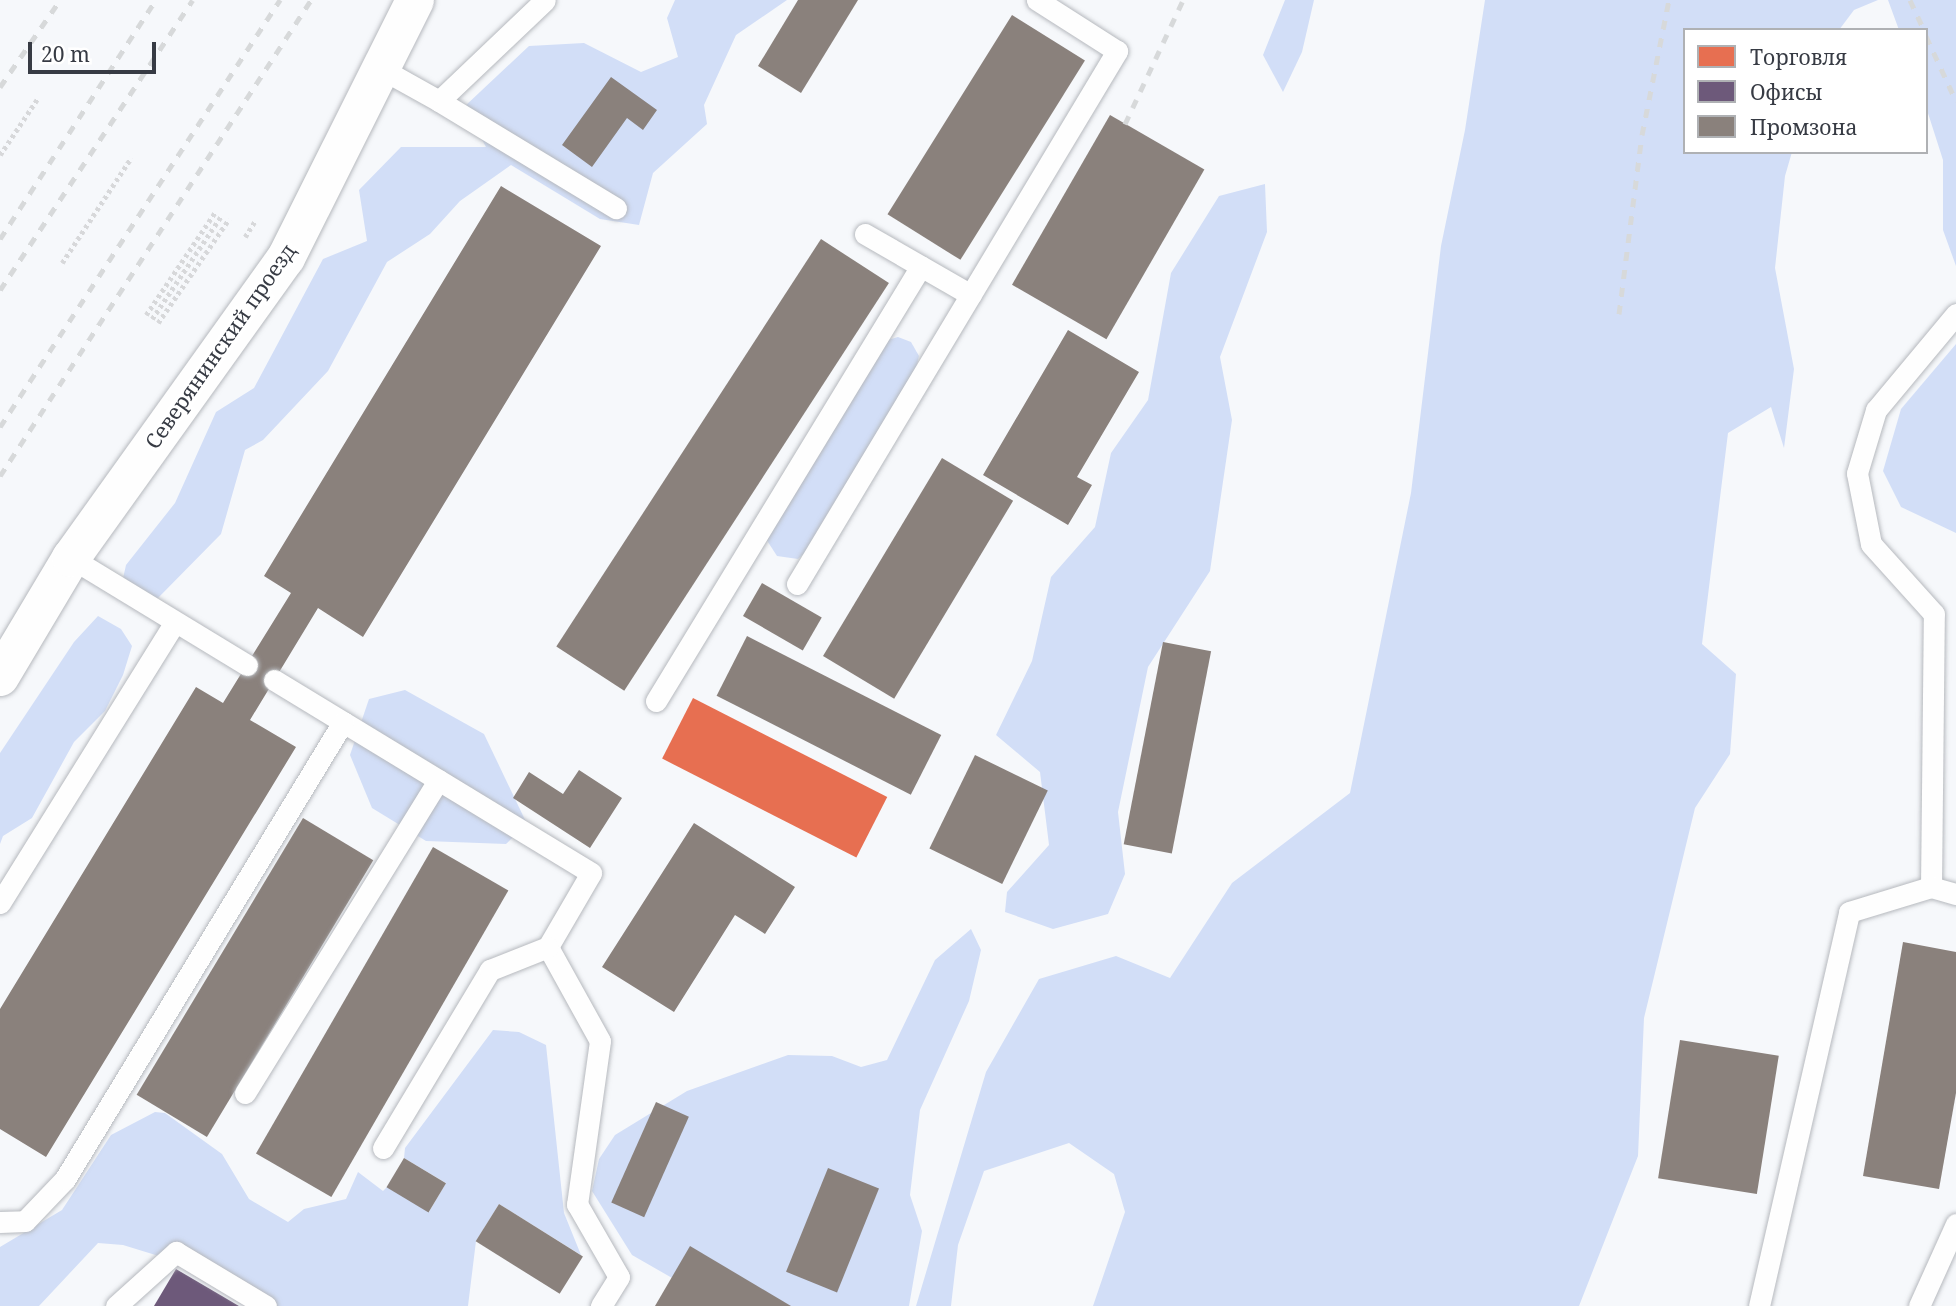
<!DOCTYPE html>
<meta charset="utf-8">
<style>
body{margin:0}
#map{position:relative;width:1956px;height:1306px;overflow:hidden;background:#f6f8fb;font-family:"Noto Serif",serif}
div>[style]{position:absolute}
.green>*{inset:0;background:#d2def7}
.shops>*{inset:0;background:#e76f51;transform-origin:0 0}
.offices>*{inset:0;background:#6d597a}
.industry>*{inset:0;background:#8a817c;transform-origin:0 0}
.path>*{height:4.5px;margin-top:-2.25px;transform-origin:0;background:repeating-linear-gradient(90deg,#d7d8da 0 3.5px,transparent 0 7px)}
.roads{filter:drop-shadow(0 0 2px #b6b9be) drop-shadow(0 0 2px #b6b9be)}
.service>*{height:21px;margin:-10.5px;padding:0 10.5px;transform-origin:10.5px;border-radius:10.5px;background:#fefefe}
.minor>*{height:38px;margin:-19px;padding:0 19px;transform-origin:19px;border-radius:19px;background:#fefefe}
.rail>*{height:5px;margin-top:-2.5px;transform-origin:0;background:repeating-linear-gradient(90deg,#d7d9da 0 9px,transparent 0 18px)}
span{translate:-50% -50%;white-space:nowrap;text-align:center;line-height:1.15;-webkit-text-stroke:7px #fff;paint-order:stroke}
.street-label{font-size:21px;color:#373b44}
.legend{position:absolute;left:1683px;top:28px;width:245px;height:126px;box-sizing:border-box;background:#fff;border:2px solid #afb1b4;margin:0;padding:9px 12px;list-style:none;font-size:21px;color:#373b44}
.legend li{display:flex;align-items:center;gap:14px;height:35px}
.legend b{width:35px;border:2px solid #afb1b4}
.scale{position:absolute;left:28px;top:42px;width:128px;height:32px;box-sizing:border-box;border:4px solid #373b44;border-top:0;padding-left:9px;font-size:21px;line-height:24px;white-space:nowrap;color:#373b44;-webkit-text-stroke:5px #fff;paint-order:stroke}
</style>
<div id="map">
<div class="green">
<div style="clip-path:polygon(675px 0,787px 0,736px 35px,704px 105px,707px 124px,653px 173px,639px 225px,600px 219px,511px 165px,460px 201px,430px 234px,387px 262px,328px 371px,263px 440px,245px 450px,221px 534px,157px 599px,122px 583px,126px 565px,175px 503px,216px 412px,254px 388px,323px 259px,367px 241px,359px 190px,401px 147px,486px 147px,464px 107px,529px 46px,584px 43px,641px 72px,678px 57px,667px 18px)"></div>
<div style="clip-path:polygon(1285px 0,1314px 0,1302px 52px,1283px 92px,1263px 55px)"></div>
<div style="clip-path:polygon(1485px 0,1878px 0,1854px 10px,1839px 30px,1685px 30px,1685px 152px,1792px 152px,1785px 176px,1775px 268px,1794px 369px,1784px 448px,1771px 407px,1728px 433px,1702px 644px,1736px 674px,1730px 754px,1695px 808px,1644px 1018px,1638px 1156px,1579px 1306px,1093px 1306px,1125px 1212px,1114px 1174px,1069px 1143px,984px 1171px,958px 1245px,951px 1306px,916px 1306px,986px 1072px,1039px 979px,1116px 956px,1170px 978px,1232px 883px,1350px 793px,1411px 493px,1441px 246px,1465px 130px)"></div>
<div style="clip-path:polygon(1888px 0,1956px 0,1956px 266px,1943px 230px,1943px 160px,1926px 107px,1926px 30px,1899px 30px)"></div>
<div style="clip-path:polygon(1265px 184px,1267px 232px,1220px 357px,1232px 420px,1210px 571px,1148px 667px,1118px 812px,1125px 874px,1108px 914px,1053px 929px,1005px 912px,1007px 892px,1049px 845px,1040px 772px,996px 735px,1032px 661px,1051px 577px,1095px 527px,1111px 453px,1148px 400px,1171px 273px,1219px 196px)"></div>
<div style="clip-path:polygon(898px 337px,911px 342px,919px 356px,914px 377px,811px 547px,798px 559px,777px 556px,766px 539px,881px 342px)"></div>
<div style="clip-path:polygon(1956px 344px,1956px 533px,1901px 507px,1883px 471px,1901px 409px)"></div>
<div style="clip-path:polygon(98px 616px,121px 629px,132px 646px,123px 675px,105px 711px,74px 742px,32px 818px,3px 836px,0 844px,0 753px,74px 642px)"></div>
<div style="clip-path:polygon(405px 690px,484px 734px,527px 824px,506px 844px,426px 841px,372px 808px,350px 755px,369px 699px)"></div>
<div style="clip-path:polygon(971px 929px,981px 950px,969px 1001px,920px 1110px,910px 1195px,922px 1231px,909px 1306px,721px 1306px,632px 1255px,592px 1191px,599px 1159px,615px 1135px,687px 1091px,788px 1055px,832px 1056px,861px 1067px,887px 1060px,935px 960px)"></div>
<div style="clip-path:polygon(493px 1030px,519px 1032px,546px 1045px,564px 1213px,581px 1255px,499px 1204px,476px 1241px,468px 1306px,268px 1306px,227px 1277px,123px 1245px,98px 1243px,39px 1306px,0 1306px,0 1247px,62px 1210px,111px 1135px,155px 1112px,165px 1113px,222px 1154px,249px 1199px,288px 1222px,304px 1209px,346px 1199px,358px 1172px,383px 1191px,387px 1187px,429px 1212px,446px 1183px,404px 1158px,405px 1148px)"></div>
</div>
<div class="shops">
<div style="left:693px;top:698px;width:218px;height:68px;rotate:27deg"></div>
</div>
<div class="offices">
<div style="clip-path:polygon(176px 1269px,239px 1306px,154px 1306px)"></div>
</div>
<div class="industry">
<div style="clip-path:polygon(798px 0,858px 0,801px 93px,758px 66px)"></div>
<div style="left:1012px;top:15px;width:86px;height:235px;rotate:32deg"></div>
<div style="clip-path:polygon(611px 77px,657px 110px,643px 130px,627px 118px,592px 167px,562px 145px)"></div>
<div style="left:1110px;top:115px;width:109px;height:196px;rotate:30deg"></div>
<div style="clip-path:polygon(501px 186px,601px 246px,363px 637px,318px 608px,250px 720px,296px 747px,46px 1157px,0 1129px,0 1009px,196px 687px,223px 703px,291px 593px,264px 576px)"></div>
<div style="left:821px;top:239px;width:81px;height:486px;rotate:33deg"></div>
<div style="clip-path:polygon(1068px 330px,1139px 372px,1077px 477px,1092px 485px,1068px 525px,983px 475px)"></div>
<div style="left:942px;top:458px;width:83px;height:231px;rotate:31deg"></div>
<div style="left:762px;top:583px;width:69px;height:38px;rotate:30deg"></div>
<div style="left:747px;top:636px;width:218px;height:67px;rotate:27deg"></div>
<div style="left:1163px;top:642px;width:49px;height:206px;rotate:11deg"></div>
<div style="left:975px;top:755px;width:81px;height:104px;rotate:26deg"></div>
<div style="clip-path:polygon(579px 770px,622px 798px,590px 848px,513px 798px,529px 772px,563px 794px)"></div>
<div style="left:303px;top:818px;width:82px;height:323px;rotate:31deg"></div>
<div style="clip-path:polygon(694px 823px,795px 887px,765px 934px,735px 915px,674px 1012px,602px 967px)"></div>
<div style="left:433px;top:847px;width:87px;height:354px;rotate:30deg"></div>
<div style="clip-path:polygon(1903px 942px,1956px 952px,1956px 1093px,1939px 1189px,1863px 1176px)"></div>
<div style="left:1680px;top:1040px;width:100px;height:140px;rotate:9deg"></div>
<div style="left:656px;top:1102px;width:36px;height:110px;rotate:24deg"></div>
<div style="left:404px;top:1158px;width:49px;height:34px;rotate:31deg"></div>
<div style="left:828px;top:1168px;width:55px;height:112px;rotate:22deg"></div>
<div style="left:499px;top:1204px;width:99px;height:44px;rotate:32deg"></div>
<div style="clip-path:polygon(690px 1246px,791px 1306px,655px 1306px)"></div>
</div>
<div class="path">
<div style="left:0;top:155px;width:69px;rotate:-56.3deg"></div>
<div style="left:245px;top:237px;width:19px;rotate:-58deg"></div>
<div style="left:62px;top:263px;width:126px;rotate:-56.7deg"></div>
<div style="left:146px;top:315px;width:125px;rotate:-56.1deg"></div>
<div style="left:152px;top:319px;width:125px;rotate:-56.1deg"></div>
<div style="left:158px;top:323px;width:126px;rotate:-55.7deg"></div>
</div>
<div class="roads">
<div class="service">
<div style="left:380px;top:68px;width:68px;rotate:29.2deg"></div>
<div style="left:439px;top:101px;width:146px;rotate:-43.6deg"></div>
<div style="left:439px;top:101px;width:207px;rotate:31.2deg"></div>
<div style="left:865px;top:234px;width:122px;rotate:29.9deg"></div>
<div style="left:71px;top:558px;width:206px;rotate:31.3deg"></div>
<div style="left:797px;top:584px;width:622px;rotate:-59.02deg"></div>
<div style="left:1117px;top:51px;width:95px;rotate:-147.5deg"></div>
<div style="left:274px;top:680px;width:371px;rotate:31.3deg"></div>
<div style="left:591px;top:873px;width:86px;rotate:120.2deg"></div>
<div style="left:548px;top:947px;width:107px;rotate:61deg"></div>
<div style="left:600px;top:1041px;width:165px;rotate:98deg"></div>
<div style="left:577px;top:1204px;width:84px;rotate:60.1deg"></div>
<div style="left:619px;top:1277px;width:34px;rotate:122deg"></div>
<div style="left:656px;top:701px;width:509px;rotate:-58.65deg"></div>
<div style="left:1931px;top:887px;width:273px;rotate:-89.4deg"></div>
<div style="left:1934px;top:614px;width:94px;rotate:-132deg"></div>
<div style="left:1871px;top:544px;width:72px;rotate:-101.2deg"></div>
<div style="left:1857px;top:473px;width:66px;rotate:-73.2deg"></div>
<div style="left:1876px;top:410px;width:125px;rotate:-50.2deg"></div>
<div style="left:0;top:903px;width:330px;rotate:-58.1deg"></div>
<div style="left:245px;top:1093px;width:368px;rotate:-58.3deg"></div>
<div style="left:383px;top:1148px;width:208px;rotate:-59deg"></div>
<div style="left:490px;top:970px;width:62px;rotate:-21.6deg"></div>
<div style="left:0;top:1222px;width:25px;rotate:-2deg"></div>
<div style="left:25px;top:1221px;width:58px;rotate:-46.4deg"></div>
<div style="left:65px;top:1179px;width:535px;rotate:-58.69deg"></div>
<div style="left:116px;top:1306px;width:81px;rotate:-42deg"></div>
<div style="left:176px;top:1252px;width:105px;rotate:31deg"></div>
<div style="left:1759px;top:1306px;width:404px;rotate:-77.1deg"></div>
<div style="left:1849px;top:912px;width:86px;rotate:-17deg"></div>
<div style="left:1931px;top:887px;width:26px;rotate:16deg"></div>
<div style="left:1919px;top:1306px;width:90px;rotate:-65.7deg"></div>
</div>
<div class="minor">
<div style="left:0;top:677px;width:139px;rotate:-59.2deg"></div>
<div style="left:71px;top:558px;width:369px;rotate:-54.4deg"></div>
<div style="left:286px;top:258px;width:288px;rotate:-63.4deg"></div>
</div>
</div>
<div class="rail">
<div style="left:1910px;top:0;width:33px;rotate:65deg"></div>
<div style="left:1926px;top:36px;width:72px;rotate:65.2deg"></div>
<div style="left:0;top:87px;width:106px;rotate:-55.4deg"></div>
<div style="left:1125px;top:124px;width:137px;rotate:-64.9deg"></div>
<div style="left:0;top:239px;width:285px;rotate:-56.9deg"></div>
<div style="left:0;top:290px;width:348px;rotate:-56.4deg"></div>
<div style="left:1619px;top:314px;width:180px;rotate:-82.7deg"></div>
<div style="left:1642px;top:135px;width:138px;rotate:-78.7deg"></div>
<div style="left:0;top:427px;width:511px;rotate:-56.75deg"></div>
<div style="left:0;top:476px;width:569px;rotate:-56.84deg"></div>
</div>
<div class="street-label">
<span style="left:220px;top:346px;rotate:-55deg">Северянинский проезд</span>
</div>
<ul class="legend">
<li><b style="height:19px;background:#e76f51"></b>Торговля</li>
<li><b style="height:19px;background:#6d597a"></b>Офисы</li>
<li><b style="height:19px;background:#8a817c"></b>Промзона</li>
</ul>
<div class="scale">20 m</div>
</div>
